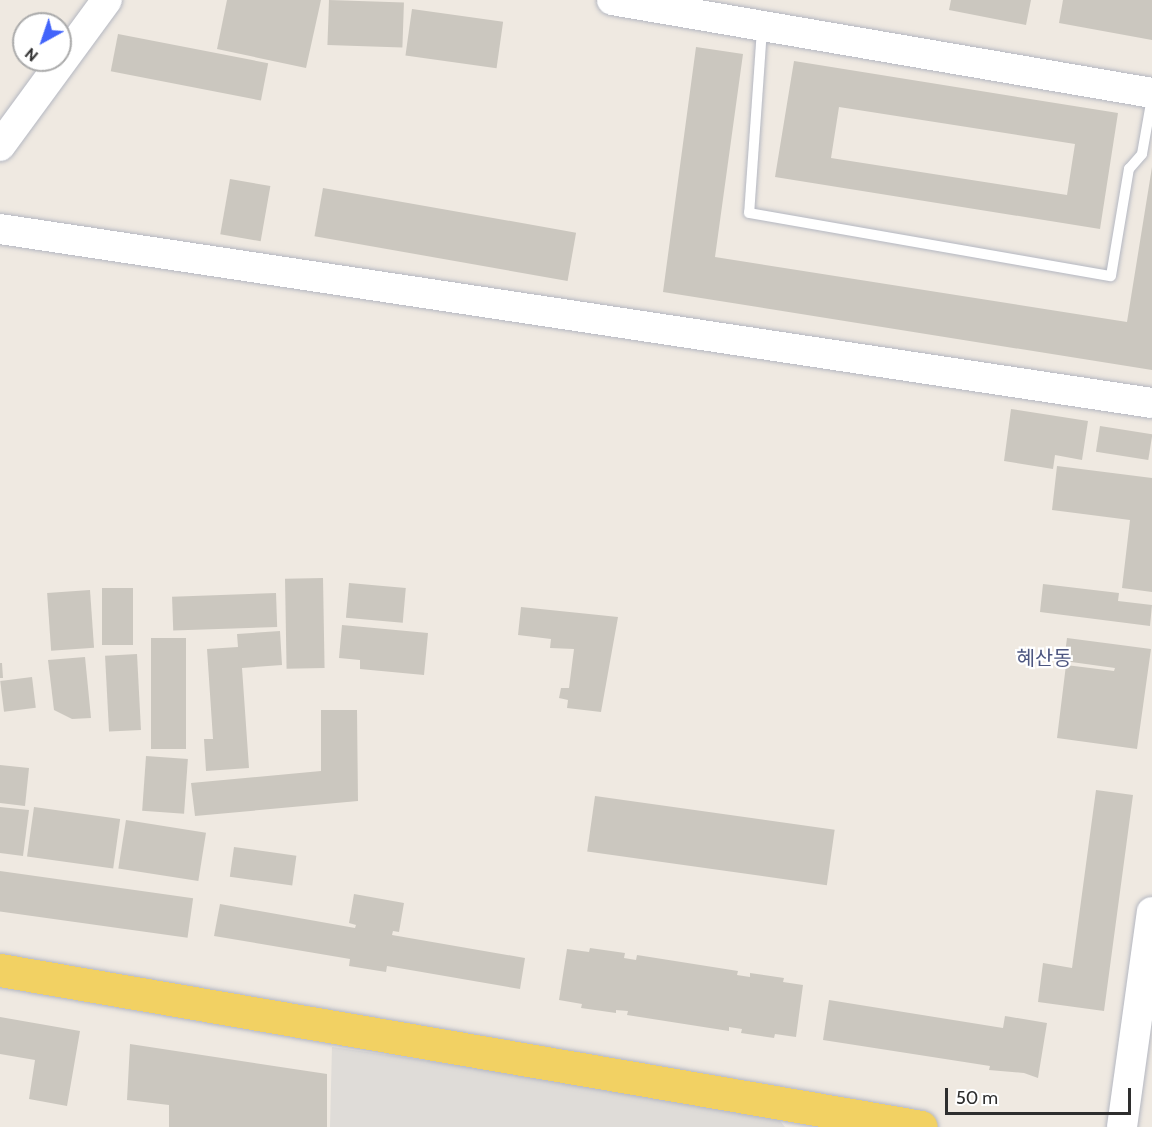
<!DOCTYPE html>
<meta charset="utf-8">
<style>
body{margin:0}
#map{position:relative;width:1152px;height:1127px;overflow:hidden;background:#efe9e1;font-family:Cabin,"Noto Sans KR",sans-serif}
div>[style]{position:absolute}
.plaza>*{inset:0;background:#dfdcd8}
.building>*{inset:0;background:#cbc7bf;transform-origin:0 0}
.roads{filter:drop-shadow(0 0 2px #b4b7c1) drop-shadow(0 0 2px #b4b7c1)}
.lane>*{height:10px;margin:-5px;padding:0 5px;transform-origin:5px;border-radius:5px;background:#fff}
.secondary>*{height:30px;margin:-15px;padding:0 15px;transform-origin:15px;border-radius:15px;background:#fff}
.primary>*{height:33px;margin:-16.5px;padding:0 16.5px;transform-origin:16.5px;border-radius:16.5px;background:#f2d163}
span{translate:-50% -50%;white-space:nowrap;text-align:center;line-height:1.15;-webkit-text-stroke:4.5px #fff;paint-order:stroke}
.quarter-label{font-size:20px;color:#4d5680}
.north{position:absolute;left:12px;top:12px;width:60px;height:60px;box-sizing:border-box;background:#fff;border:2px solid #ababab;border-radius:50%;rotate:220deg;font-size:16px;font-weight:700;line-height:24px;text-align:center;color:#2e2e2e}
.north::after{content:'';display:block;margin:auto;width:21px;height:27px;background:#4264fb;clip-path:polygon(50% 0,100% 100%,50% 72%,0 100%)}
.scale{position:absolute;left:945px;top:1088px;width:186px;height:27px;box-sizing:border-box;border:3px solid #2e2e2e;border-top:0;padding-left:8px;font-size:18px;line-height:21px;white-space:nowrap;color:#2e2e2e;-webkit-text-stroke:4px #fff;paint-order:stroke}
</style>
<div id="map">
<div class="plaza">
<div style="clip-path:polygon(332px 1047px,748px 1107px,773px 1112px,785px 1127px,330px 1127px)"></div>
</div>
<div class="building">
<div style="clip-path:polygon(227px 0,321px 0,306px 68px,217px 49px)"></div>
<div style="left:329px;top:0;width:75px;height:45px;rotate:2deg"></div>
<div style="clip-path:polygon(951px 0,1031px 0,1026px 25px,949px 10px)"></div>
<div style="clip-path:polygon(1063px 0,1152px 0,1152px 40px,1059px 23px)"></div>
<div style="left:412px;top:9px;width:92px;height:47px;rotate:8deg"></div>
<div style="left:118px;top:34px;width:153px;height:38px;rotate:11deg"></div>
<div style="clip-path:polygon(696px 47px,743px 54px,715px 257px,1127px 322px,1152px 167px,1152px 370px,663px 292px)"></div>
<div style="clip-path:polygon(evenodd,794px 61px,1118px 113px,1100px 229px,775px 177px,794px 61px,839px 107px,1075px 144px,1067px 195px,831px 158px,839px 107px)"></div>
<div style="left:230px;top:179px;width:41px;height:56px;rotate:10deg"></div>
<div style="left:323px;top:188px;width:257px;height:49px;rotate:10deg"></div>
<div style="clip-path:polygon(1011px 409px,1088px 421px,1082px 460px,1055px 455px,1053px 469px,1004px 461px)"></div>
<div style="left:1100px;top:426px;width:53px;height:26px;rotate:9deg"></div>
<div style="clip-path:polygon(1057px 466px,1152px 478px,1152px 592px,1122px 588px,1130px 520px,1052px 510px)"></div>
<div style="left:323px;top:578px;width:90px;height:38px;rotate:89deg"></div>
<div style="left:349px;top:583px;width:57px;height:35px;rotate:5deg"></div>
<div style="clip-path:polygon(1043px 584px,1119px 593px,1118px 601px,1152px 605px,1150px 626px,1040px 612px)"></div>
<div style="left:102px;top:588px;width:31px;height:57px"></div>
<div style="left:90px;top:590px;width:58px;height:43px;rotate:86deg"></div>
<div style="left:276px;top:593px;width:34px;height:104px;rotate:88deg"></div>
<div style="clip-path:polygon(521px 607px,618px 617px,601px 712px,567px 708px,568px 700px,559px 698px,561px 688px,569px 688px,574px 649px,550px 648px,551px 639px,518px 635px)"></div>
<div style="clip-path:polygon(342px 625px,428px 633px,424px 675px,360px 669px,360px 660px,339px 658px)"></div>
<div style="clip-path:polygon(280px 631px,282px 665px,242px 668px,249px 768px,206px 771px,204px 739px,213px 739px,207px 649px,238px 647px,237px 634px)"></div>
<div style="left:151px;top:638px;width:35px;height:111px"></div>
<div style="clip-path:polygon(1067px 638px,1151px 649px,1137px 749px,1057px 738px,1066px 665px,1114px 671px,1115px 668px,1064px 661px)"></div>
<div style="left:137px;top:654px;width:76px;height:32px;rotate:87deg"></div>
<div style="clip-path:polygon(85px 657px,91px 718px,72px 719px,54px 710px,48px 660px)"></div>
<div style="clip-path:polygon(0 663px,2px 663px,3px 678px,0 678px)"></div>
<div style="left:32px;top:677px;width:31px;height:32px;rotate:83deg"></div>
<div style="clip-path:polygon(321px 710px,357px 710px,358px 801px,195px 816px,191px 783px,321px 771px)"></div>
<div style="left:146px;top:756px;width:42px;height:55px;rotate:4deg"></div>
<div style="clip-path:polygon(0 765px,29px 768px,25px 806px,0 803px)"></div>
<div style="clip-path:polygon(1096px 790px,1133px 795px,1104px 1011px,1038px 1002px,1043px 963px,1072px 968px)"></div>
<div style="left:595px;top:796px;width:242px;height:56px;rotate:8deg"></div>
<div style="clip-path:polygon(0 807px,29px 810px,23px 856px,0 853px)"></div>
<div style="left:34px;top:807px;width:87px;height:50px;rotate:8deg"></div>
<div style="left:126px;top:820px;width:81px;height:49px;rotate:9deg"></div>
<div style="left:234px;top:847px;width:63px;height:30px;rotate:8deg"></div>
<div style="left:0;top:871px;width:195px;height:40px;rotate:8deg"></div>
<div style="clip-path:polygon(354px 894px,404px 903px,399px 932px,393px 931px,392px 935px,525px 958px,520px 989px,387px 966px,386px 972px,349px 966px,350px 959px,214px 936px,220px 904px,355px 928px,356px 925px,349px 923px)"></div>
<div style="clip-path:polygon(590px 948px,625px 953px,624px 958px,636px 960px,637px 955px,738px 971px,737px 975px,750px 977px,750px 973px,784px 978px,783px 982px,803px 985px,796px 1037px,775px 1034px,774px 1038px,741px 1033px,742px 1029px,729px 1027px,729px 1031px,627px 1015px,628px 1011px,616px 1010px,616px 1013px,581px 1008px,582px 1004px,559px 1000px,567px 949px,589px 952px)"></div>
<div style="clip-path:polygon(829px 1000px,1003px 1028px,1005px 1016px,1047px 1023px,1038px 1078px,1024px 1073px,989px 1070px,990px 1066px,823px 1040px)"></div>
<div style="clip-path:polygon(0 1017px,80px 1031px,67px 1106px,29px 1099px,35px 1060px,0 1054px)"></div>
<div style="clip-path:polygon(130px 1044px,327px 1074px,327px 1127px,169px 1127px,169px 1105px,127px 1100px)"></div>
</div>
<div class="roads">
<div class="lane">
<div style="left:762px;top:29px;width:184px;rotate:94deg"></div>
<div style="left:749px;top:213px;width:367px;rotate:9.9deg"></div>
<div style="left:1111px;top:276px;width:109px;rotate:-80.5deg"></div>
<div style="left:1129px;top:169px;width:20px;rotate:-49deg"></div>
<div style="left:1142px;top:154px;width:58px;rotate:-80deg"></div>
</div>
<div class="secondary">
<div style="left:612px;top:0;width:548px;rotate:9.77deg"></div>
<div style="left:0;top:146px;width:181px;rotate:-53.8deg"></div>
<div style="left:0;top:229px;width:1165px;rotate:8.59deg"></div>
<div style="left:1122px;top:1127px;width:217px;rotate:-82.1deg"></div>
</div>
<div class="primary">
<div style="left:0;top:970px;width:934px;rotate:9.67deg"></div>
</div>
</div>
<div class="quarter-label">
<span style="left:1044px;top:658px">혜산동</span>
</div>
<div class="north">N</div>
<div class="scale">50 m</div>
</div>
